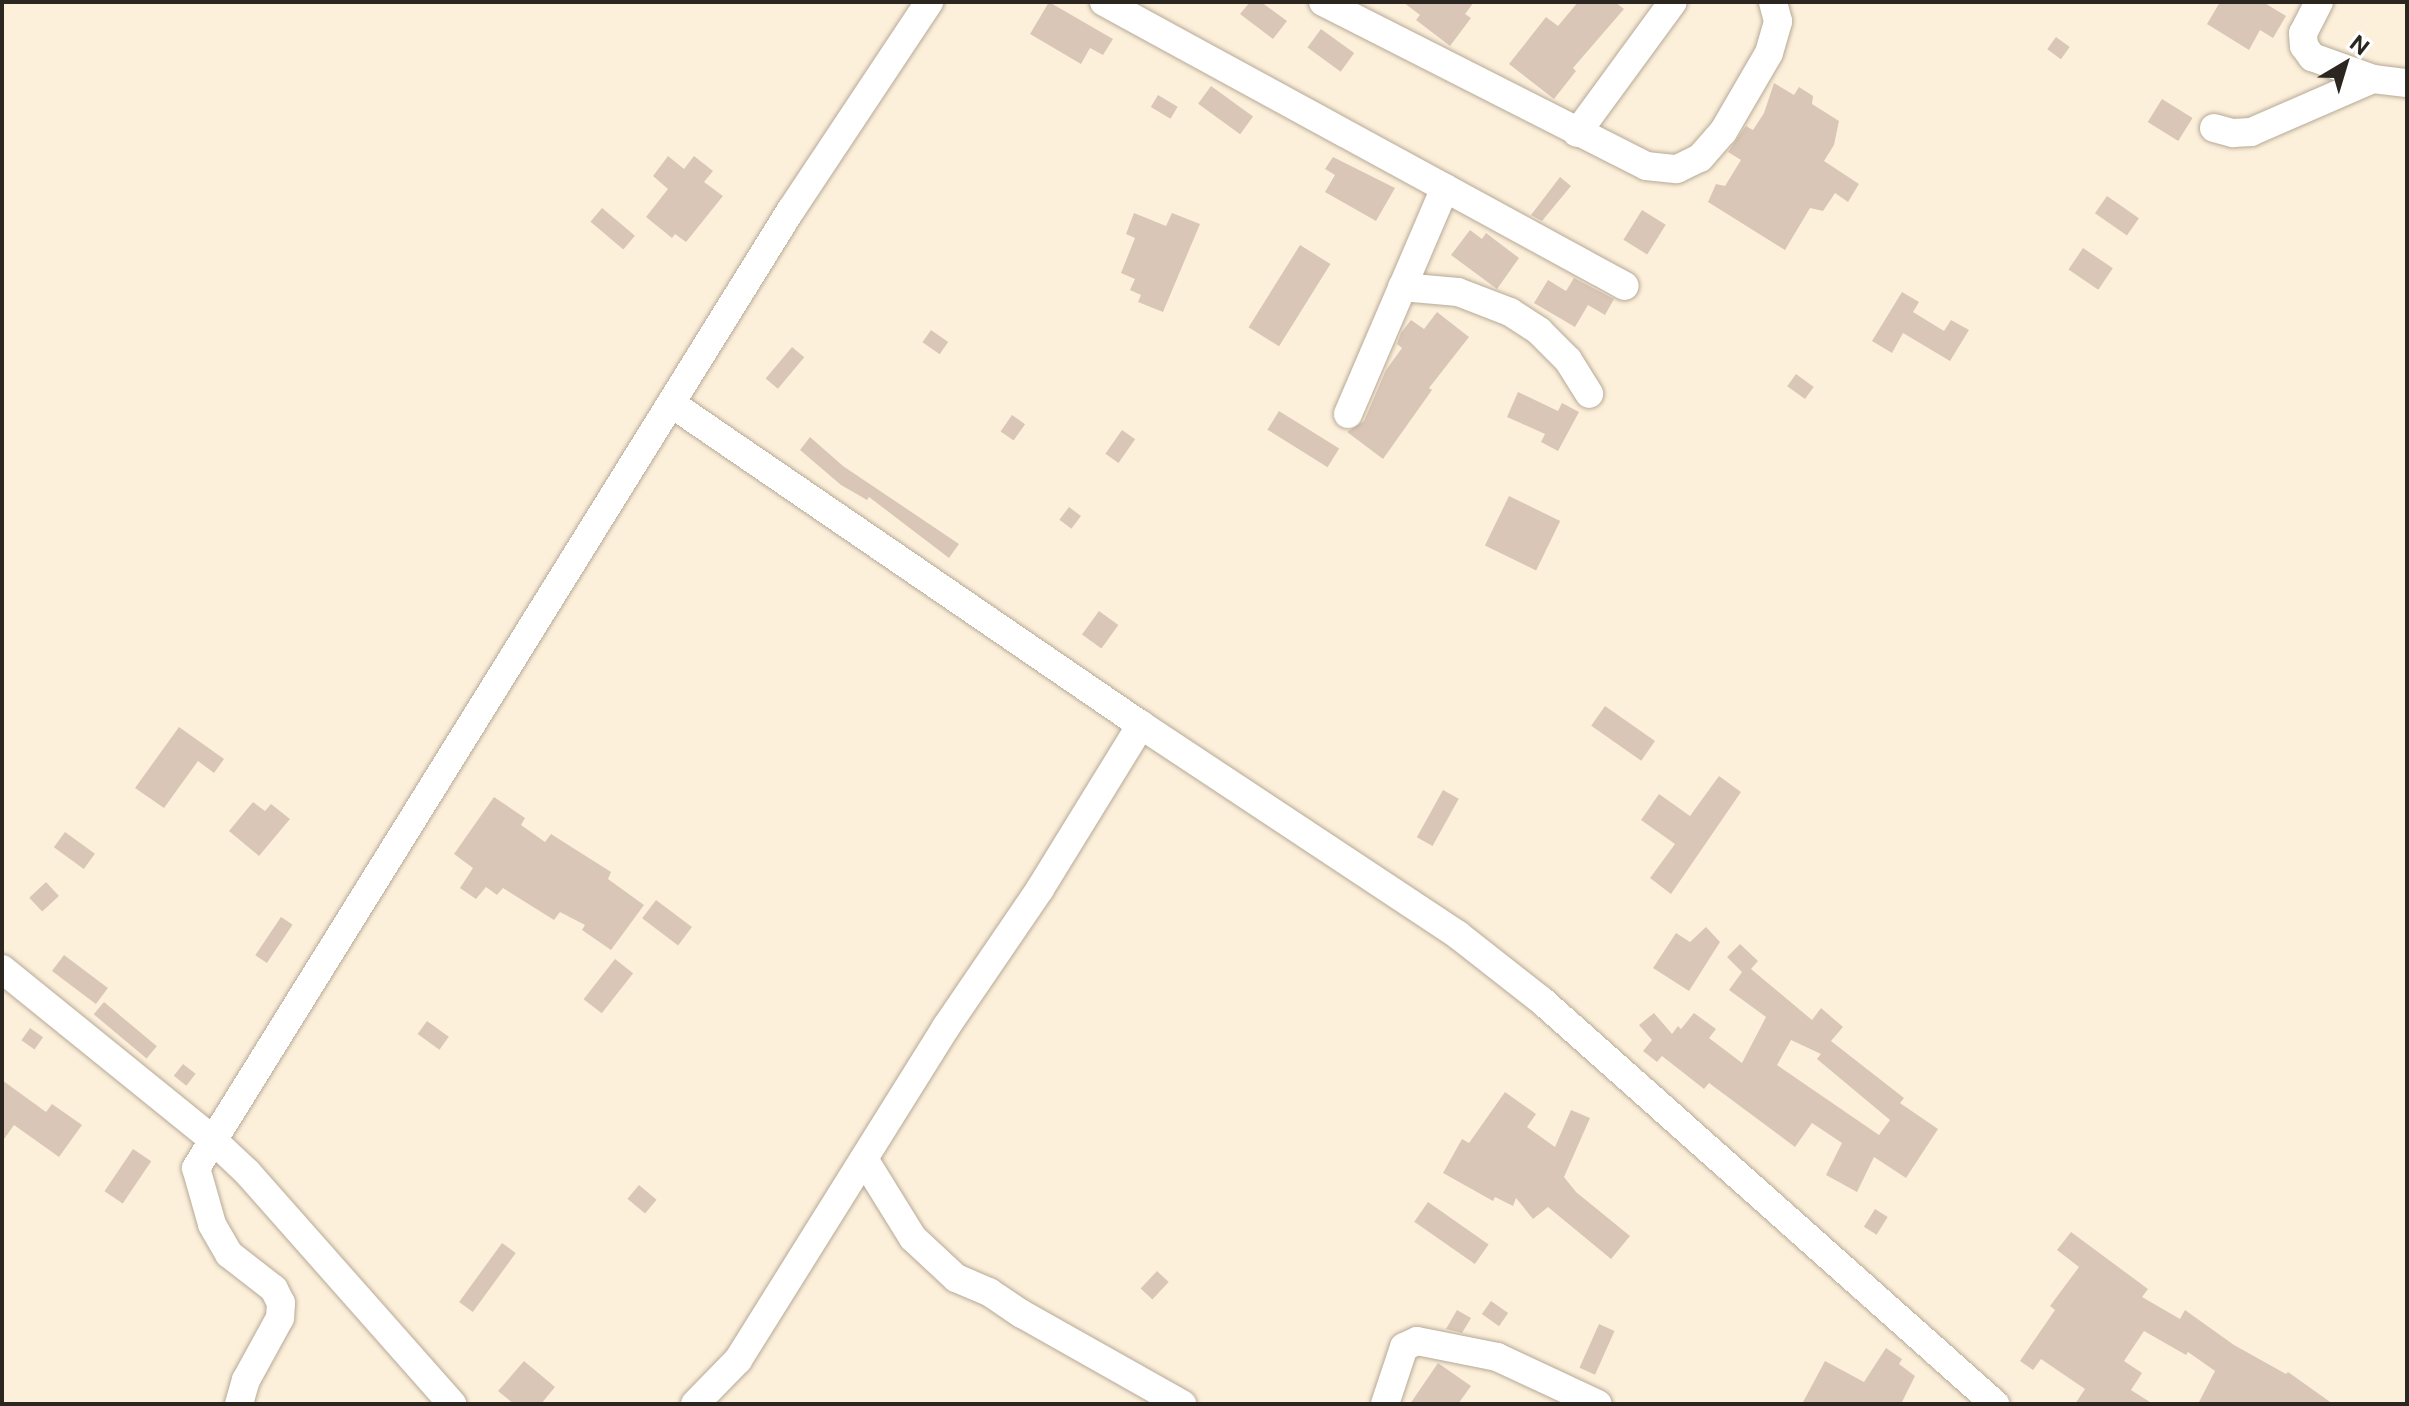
<!DOCTYPE html>
<style>
body{margin:0}
#map{position:relative;width:2409px;height:1406px;overflow:hidden;background:#fdf0db;font-family:"Public Sans",sans-serif}
div>[style]{position:absolute}
.building>*{inset:0;background:#dac6b6;transform-origin:0 0}
.roads{filter:drop-shadow(0 0 2px #b6a996) drop-shadow(0 0 2px #b6a996)}
.minor>*{height:28px;margin:-14px;padding:0 14px;transform-origin:14px;border-radius:14px;background:#fff}
span{translate:-50% -50%;white-space:nowrap;text-align:center;line-height:1.15;-webkit-text-stroke:6px #fff;paint-order:stroke}
.frame{position:absolute;inset:0;border:4px solid #2b261f;pointer-events:none}
.north{position:absolute;left:2305px;top:24px;width:80px;height:80px;-webkit-text-stroke:6px #fff;paint-order:stroke;rotate:38deg;font-size:22px;font-weight:700;line-height:32px;text-align:center;color:#2b261f}
.north::after{content:'';display:block;margin:auto;width:28px;height:36px;background:#2b261f;clip-path:polygon(50% 0,100% 100%,50% 72%,0 100%)}
</style>
<div id="map">
<div class="building">
<div style="clip-path:polygon(1049px 2px,1113px 39px,1103px 55px,1090px 48px,1081px 64px,1030px 34px)"></div>
<div style="clip-path:polygon(1250px 2px,1261px 2px,1287px 21px,1273px 39px,1240px 14px)"></div>
<div style="clip-path:polygon(1403px 2px,1474px 2px,1465px 14px,1471px 18px,1450px 46px,1416px 20px,1420px 15px)"></div>
<div style="clip-path:polygon(1578px 2px,1615px 2px,1624px 9px,1573px 68px,1576px 71px,1554px 99px,1509px 64px,1546px 17px,1558px 26px)"></div>
<div style="clip-path:polygon(2220px 2px,2263px 2px,2286px 16px,2273px 38px,2260px 30px,2249px 50px,2207px 24px)"></div>
<div style="left:1321px;top:29px;width:41px;height:23px;rotate:36deg"></div>
<div style="left:2056px;top:37px;width:17px;height:15px;rotate:36deg"></div>
<div style="clip-path:polygon(1774px 83px,1794px 95px,1799px 87px,1813px 96px,1812px 104px,1839px 121px,1834px 145px,1824px 161px,1859px 184px,1848px 202px,1835px 193px,1823px 211px,1810px 208px,1785px 250px,1708px 202px,1716px 184px,1725px 186px,1741px 160px,1728px 152px,1746px 126px,1753px 130px,1764px 113px)"></div>
<div style="left:1211px;top:86px;width:52px;height:22px;rotate:36deg"></div>
<div style="left:1158px;top:95px;width:23px;height:14px;rotate:31deg"></div>
<div style="left:2162px;top:99px;width:36px;height:27px;rotate:32deg"></div>
<div style="clip-path:polygon(668px 156px,684px 169px,694px 156px,713px 171px,704px 182px,723px 196px,686px 242px,675px 234px,672px 238px,646px 217px,668px 189px,653px 176px)"></div>
<div style="clip-path:polygon(1333px 157px,1395px 188px,1376px 221px,1325px 192px,1335px 175px,1325px 169px)"></div>
<div style="clip-path:polygon(1560px 177px,1571px 186px,1542px 221px,1531px 215px)"></div>
<div style="left:2107px;top:196px;width:39px;height:21px;rotate:35deg"></div>
<div style="left:602px;top:208px;width:43px;height:18px;rotate:40deg"></div>
<div style="left:1642px;top:210px;width:28px;height:35px;rotate:32deg"></div>
<div style="clip-path:polygon(1134px 213px,1166px 226px,1172px 213px,1200px 224px,1163px 312px,1138px 302px,1141px 295px,1130px 290px,1135px 279px,1121px 273px,1135px 238px,1126px 234px)"></div>
<div style="clip-path:polygon(1470px 230px,1482px 239px,1486px 233px,1519px 258px,1497px 289px,1451px 255px)"></div>
<div style="left:1300px;top:245px;width:36px;height:97px;rotate:32deg"></div>
<div style="left:2083px;top:248px;width:36px;height:26px;rotate:34deg"></div>
<div style="clip-path:polygon(1574px 278px,1614px 299px,1605px 315px,1588px 305px,1575px 327px,1534px 303px,1548px 280px,1566px 291px)"></div>
<div style="clip-path:polygon(1902px 292px,1919px 302px,1913px 312px,1944px 331px,1951px 320px,1969px 330px,1950px 361px,1903px 333px,1892px 353px,1872px 341px)"></div>
<div style="clip-path:polygon(1437px 312px,1469px 337px,1429px 388px,1432px 390px,1383px 459px,1347px 432px,1364px 421px,1386px 370px,1402px 348px,1397px 344px,1401px 333px,1411px 320px,1424px 329px)"></div>
<div style="left:931px;top:330px;width:21px;height:15px;rotate:35deg"></div>
<div style="left:792px;top:347px;width:16px;height:41px;rotate:40deg"></div>
<div style="left:1796px;top:374px;width:22px;height:15px;rotate:36deg"></div>
<div style="clip-path:polygon(1518px 392px,1558px 411px,1562px 403px,1579px 412px,1558px 451px,1541px 442px,1545px 434px,1507px 417px)"></div>
<div style="left:1279px;top:411px;width:71px;height:22px;rotate:32deg"></div>
<div style="left:1012px;top:415px;width:16px;height:20px;rotate:35deg"></div>
<div style="left:1122px;top:430px;width:16px;height:29px;rotate:35deg"></div>
<div style="clip-path:polygon(810px 437px,843px 466px,959px 544px,949px 558px,869px 497px,867px 500px,841px 485px,800px 450px)"></div>
<div style="left:1509px;top:496px;width:57px;height:55px;rotate:26deg"></div>
<div style="left:1069px;top:507px;width:15px;height:16px;rotate:37deg"></div>
<div style="left:1099px;top:611px;width:24px;height:29px;rotate:36deg"></div>
<div style="left:1605px;top:706px;width:61px;height:24px;rotate:35deg"></div>
<div style="clip-path:polygon(179px 727px,224px 759px,214px 773px,198px 761px,164px 808px,135px 788px)"></div>
<div style="clip-path:polygon(1719px 776px,1741px 792px,1671px 894px,1650px 878px,1675px 844px,1641px 820px,1659px 794px,1690px 816px)"></div>
<div style="left:1443px;top:790px;width:18px;height:54px;rotate:29deg"></div>
<div style="clip-path:polygon(494px 797px,525px 818px,521px 825px,545px 842px,551px 834px,611px 872px,608px 879px,644px 905px,611px 950px,582px 930px,585px 925px,560px 912px,554px 920px,503px 888px,497px 895px,486px 887px,476px 899px,460px 888px,473px 868px,454px 854px)"></div>
<div style="clip-path:polygon(253px 802px,265px 811px,271px 804px,290px 819px,259px 856px,229px 831px)"></div>
<div style="left:65px;top:832px;width:37px;height:19px;rotate:36deg"></div>
<div style="left:46px;top:882px;width:19px;height:23px;rotate:47deg"></div>
<div style="left:656px;top:900px;width:45px;height:23px;rotate:37deg"></div>
<div style="left:281px;top:917px;width:14px;height:46px;rotate:34deg"></div>
<div style="clip-path:polygon(1706px 927px,1720px 942px,1689px 991px,1653px 968px,1676px 933px,1690px 942px)"></div>
<div style="clip-path:polygon(evenodd,1740px 944px,1758px 961px,1751px 969px,1812px 1020px,1821px 1008px,1843px 1027px,1831px 1041px,1904px 1098px,1900px 1103px,1938px 1129px,1906px 1178px,1874px 1157px,1857px 1192px,1826px 1175px,1842px 1143px,1812px 1123px,1795px 1147px,1709px 1083px,1704px 1089px,1662px 1056px,1657px 1062px,1643px 1051px,1652px 1040px,1639px 1025px,1654px 1013px,1672px 1034px,1678px 1026px,1681px 1029px,1694px 1013px,1716px 1029px,1709px 1038px,1742px 1063px,1766px 1017px,1729px 990px,1742px 972px,1727px 957px,1740px 944px,1791px 1040px,1821px 1054px,1817px 1059px,1890px 1120px,1879px 1135px,1777px 1065px,1791px 1040px)"></div>
<div style="left:64px;top:955px;width:55px;height:20px;rotate:37deg"></div>
<div style="left:615px;top:959px;width:23px;height:51px;rotate:38deg"></div>
<div style="left:104px;top:1002px;width:69px;height:16px;rotate:40deg"></div>
<div style="left:427px;top:1021px;width:27px;height:16px;rotate:36deg"></div>
<div style="left:30px;top:1028px;width:16px;height:15px;rotate:35deg"></div>
<div style="left:183px;top:1064px;width:16px;height:15px;rotate:38deg"></div>
<div style="clip-path:polygon(2px 1080px,46px 1112px,52px 1104px,82px 1125px,59px 1157px,14px 1125px,2px 1142px)"></div>
<div style="clip-path:polygon(1505px 1092px,1536px 1114px,1527px 1127px,1555px 1147px,1571px 1110px,1590px 1118px,1564px 1177px,1576px 1192px,1630px 1236px,1611px 1259px,1548px 1207px,1533px 1219px,1516px 1198px,1513px 1206px,1495px 1197px,1493px 1201px,1443px 1173px,1462px 1139px,1469px 1143px)"></div>
<div style="left:133px;top:1149px;width:22px;height:51px;rotate:34deg"></div>
<div style="left:639px;top:1185px;width:23px;height:18px;rotate:40deg"></div>
<div style="left:1428px;top:1202px;width:74px;height:24px;rotate:35deg"></div>
<div style="left:1875px;top:1209px;width:15px;height:21px;rotate:32deg"></div>
<div style="clip-path:polygon(2071px 1232px,2148px 1289px,2142px 1297px,2180px 1319px,2185px 1310px,2234px 1345px,2286px 1374px,2288px 1372px,2333px 1404px,2198px 1404px,2215px 1371px,2188px 1352px,2186px 1355px,2144px 1331px,2124px 1361px,2142px 1373px,2131px 1390px,2153px 1404px,2075px 1404px,2085px 1389px,2041px 1359px,2033px 1370px,2020px 1361px,2055px 1310px,2050px 1306px,2079px 1267px,2057px 1250px)"></div>
<div style="left:502px;top:1243px;width:17px;height:73px;rotate:36deg"></div>
<div style="left:1157px;top:1271px;width:16px;height:24px;rotate:43deg"></div>
<div style="left:1491px;top:1301px;width:21px;height:16px;rotate:35deg"></div>
<div style="clip-path:polygon(1457px 1310px,1471px 1318px,1462px 1333px,1446px 1329px)"></div>
<div style="left:1599px;top:1324px;width:17px;height:48px;rotate:24deg"></div>
<div style="clip-path:polygon(1886px 1348px,1902px 1359px,1899px 1364px,1915px 1376px,1901px 1404px,1802px 1404px,1825px 1361px,1864px 1382px)"></div>
<div style="clip-path:polygon(524px 1361px,555px 1387px,541px 1404px,514px 1404px,498px 1391px)"></div>
<div style="clip-path:polygon(1438px 1363px,1471px 1386px,1458px 1404px,1410px 1404px)"></div>
</div>
<div class="roads">
<div class="minor">
<div style="left:1104px;top:2px;width:593px;rotate:28.6deg"></div>
<div style="left:1323px;top:2px;width:362px;rotate:26.9deg"></div>
<div style="left:1646px;top:166px;width:31px;rotate:6deg"></div>
<div style="left:1677px;top:169px;width:25px;rotate:-26deg"></div>
<div style="left:1700px;top:158px;width:35px;rotate:-49deg"></div>
<div style="left:1723px;top:132px;width:91px;rotate:-59.8deg"></div>
<div style="left:1769px;top:53px;width:33px;rotate:-74deg"></div>
<div style="left:1778px;top:21px;width:20px;rotate:-105deg"></div>
<div style="left:2319px;top:2px;width:35px;rotate:117deg"></div>
<div style="left:2303px;top:33px;width:13px;rotate:86deg"></div>
<div style="left:2304px;top:46px;width:14px;rotate:54deg"></div>
<div style="left:2312px;top:57px;width:65px;rotate:19.8deg"></div>
<div style="left:2373px;top:79px;width:34px;rotate:7deg"></div>
<div style="left:2214px;top:128px;width:20px;rotate:15deg"></div>
<div style="left:2233px;top:133px;width:18px;rotate:-3deg"></div>
<div style="left:2251px;top:132px;width:133px;rotate:-23.5deg"></div>
<div style="left:1577px;top:133px;width:162px;rotate:-53.8deg"></div>
<div style="left:1402px;top:287px;width:56px;rotate:5.1deg"></div>
<div style="left:1458px;top:292px;width:56px;rotate:21deg"></div>
<div style="left:1510px;top:312px;width:35px;rotate:33deg"></div>
<div style="left:1539px;top:331px;width:41px;rotate:45deg"></div>
<div style="left:1568px;top:360px;width:40px;rotate:58deg"></div>
<div style="left:672px;top:404px;width:568px;rotate:34.39deg"></div>
<div style="left:1141px;top:725px;width:380px;rotate:33.5deg"></div>
<div style="left:1458px;top:935px;width:105px;rotate:38.1deg"></div>
<div style="left:1541px;top:1000px;width:608px;rotate:41.66deg"></div>
<div style="left:1348px;top:414px;width:246px;rotate:-66.8deg"></div>
<div style="left:2px;top:969px;width:272px;rotate:39deg"></div>
<div style="left:213px;top:1140px;width:47px;rotate:43.3deg"></div>
<div style="left:247px;top:1172px;width:310px;rotate:48.5deg"></div>
<div style="left:864px;top:1159px;width:93px;rotate:58.2deg"></div>
<div style="left:913px;top:1238px;width:59px;rotate:42.9deg"></div>
<div style="left:956px;top:1278px;width:36px;rotate:23deg"></div>
<div style="left:989px;top:1292px;width:40px;rotate:34deg"></div>
<div style="left:1022px;top:1314px;width:184px;rotate:29.4deg"></div>
<div style="left:239px;top:1404px;width:25px;rotate:-74deg"></div>
<div style="left:246px;top:1380px;width:71px;rotate:-61.3deg"></div>
<div style="left:280px;top:1318px;width:15px;rotate:-86deg"></div>
<div style="left:281px;top:1303px;width:16px;rotate:-117deg"></div>
<div style="left:274px;top:1289px;width:57px;rotate:-142.1deg"></div>
<div style="left:229px;top:1254px;width:34px;rotate:-120deg"></div>
<div style="left:212px;top:1224px;width:58px;rotate:-105.9deg"></div>
<div style="left:196px;top:1168px;width:1128px;rotate:-58.16deg"></div>
<div style="left:791px;top:210px;width:250px;rotate:-56.4deg"></div>
<div style="left:695px;top:1404px;width:62px;rotate:-45.7deg"></div>
<div style="left:738px;top:1360px;width:393px;rotate:-58deg"></div>
<div style="left:946px;top:1027px;width:167px;rotate:-55.7deg"></div>
<div style="left:1040px;top:889px;width:193px;rotate:-58.4deg"></div>
<div style="left:1385px;top:1404px;width:60px;rotate:-71.6deg"></div>
<div style="left:1404px;top:1347px;width:14px;rotate:-25deg"></div>
<div style="left:1417px;top:1341px;width:82px;rotate:11.3deg"></div>
<div style="left:1497px;top:1357px;width:111px;rotate:25deg"></div>
</div>
</div>
<div class="frame"></div>
<div class="north">N</div>
</div>
